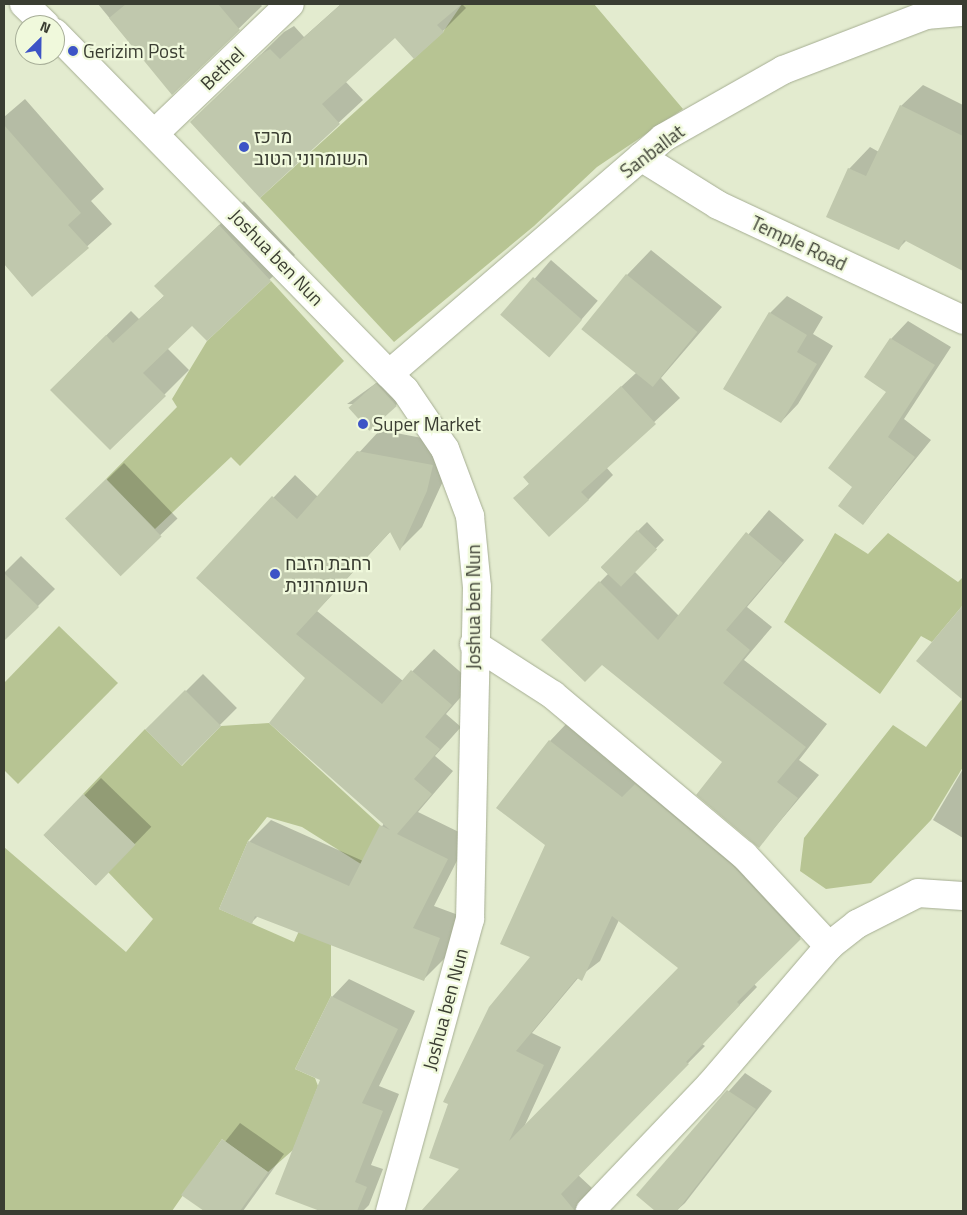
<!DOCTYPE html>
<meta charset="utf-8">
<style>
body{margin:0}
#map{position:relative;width:967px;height:1215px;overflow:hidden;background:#e3ebcf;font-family:"Titillium Web",Heebo,sans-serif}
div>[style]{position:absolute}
.green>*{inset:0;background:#b7c493}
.shadow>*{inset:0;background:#0003;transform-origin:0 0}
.building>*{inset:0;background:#c0c8ad;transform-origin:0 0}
.roads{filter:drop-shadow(0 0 1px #a6ae93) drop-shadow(0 0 1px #a6ae93)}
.minor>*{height:28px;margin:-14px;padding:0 14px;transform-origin:14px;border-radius:14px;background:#fff}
.dots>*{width:14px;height:14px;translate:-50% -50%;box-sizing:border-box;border:2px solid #f0f9dc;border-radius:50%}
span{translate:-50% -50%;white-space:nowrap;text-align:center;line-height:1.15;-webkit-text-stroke:4.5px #f0f9dc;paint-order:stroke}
.poi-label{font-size:19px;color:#3a3d32}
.left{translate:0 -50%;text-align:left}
.street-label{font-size:19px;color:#3a3d32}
.frame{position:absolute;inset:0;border:5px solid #3a3d32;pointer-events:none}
.north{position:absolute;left:15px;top:15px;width:50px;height:50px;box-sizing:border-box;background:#f0f9dc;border:1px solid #a7ae98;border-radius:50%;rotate:23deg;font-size:14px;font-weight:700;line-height:20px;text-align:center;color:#3a3d32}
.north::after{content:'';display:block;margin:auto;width:18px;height:22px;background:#3d54c6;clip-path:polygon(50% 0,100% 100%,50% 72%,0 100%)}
</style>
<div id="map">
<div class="green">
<div style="clip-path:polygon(462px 4px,594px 4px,683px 109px,597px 167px,534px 226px,394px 342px,260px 198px,443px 32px)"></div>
<div style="clip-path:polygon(271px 281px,344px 361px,240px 466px,231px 457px,155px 529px,106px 479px,177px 407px,172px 399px,207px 341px)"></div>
<div style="clip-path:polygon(835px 533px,868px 554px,888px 533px,958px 582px,963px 577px,963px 605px,932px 642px,921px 636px,880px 694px,784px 622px)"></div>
<div style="clip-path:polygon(59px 626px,118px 683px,18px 784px,4px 770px,4px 683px)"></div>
<div style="clip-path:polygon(962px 699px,963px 767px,931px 820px,871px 883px,826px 889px,800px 871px,804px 838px,893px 725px,926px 747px)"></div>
<div style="clip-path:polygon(269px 723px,380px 825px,380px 876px,302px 827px,267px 817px,248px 841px,219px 909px,294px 942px,304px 920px,324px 930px,331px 945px,331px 996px,295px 1069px,315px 1078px,318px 1086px,293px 1150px,268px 1172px,222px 1139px,172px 1211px,4px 1211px,4px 847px,126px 952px,153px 919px,108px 872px,134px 845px,83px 794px,145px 729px,182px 766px,221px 726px)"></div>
</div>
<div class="shadow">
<div style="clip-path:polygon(98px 4px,260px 4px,262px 6px,172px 94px)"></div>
<div style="clip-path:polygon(341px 4px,462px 4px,466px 8px,443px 31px,395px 36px,345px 81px,363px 100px,260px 196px,215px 99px,284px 32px,294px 26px,304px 37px)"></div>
<div style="clip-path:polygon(923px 85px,963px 105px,963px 270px,907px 240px,899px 248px,849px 169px,870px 147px,879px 152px,901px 106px)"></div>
<div style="clip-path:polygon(25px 99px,104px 189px,91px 201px,112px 224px,32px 296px,4px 263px,4px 117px)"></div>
<div style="clip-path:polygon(244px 201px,295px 255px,207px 340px,192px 324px,167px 348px,189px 370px,110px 449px,76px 365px,131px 311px,139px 319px,164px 296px,181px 262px)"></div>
<div style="clip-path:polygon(651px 250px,722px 307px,661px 378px,680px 398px,606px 467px,613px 475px,588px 500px,515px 498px,530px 483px,524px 477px,636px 373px,627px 275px)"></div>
<div style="left:551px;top:260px;width:62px;height:74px;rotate:41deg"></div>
<div style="clip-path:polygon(787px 296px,823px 317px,813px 334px,833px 346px,798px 404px,781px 422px,770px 313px)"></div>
<div style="clip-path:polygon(908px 321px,951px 347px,904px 419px,931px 440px,863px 524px,854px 487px,888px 391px,891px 339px)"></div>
<div style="clip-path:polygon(386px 376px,404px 397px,396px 405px,347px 404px)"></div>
<div style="clip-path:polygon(380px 430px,454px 444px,449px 468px,422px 527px,400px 549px,391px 531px,317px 611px,403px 681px,434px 649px,473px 683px,446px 714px,461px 727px,435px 756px,453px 771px,418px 812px,469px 837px,434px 906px,461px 916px,446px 957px,424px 979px,258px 916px,252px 922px,249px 842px,271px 820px,363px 861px,384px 823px,306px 678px,197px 578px,295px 475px,318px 497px)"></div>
<div style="left:124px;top:463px;width:77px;height:80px;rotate:46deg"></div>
<div style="clip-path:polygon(769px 510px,804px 540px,747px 607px,772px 627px,744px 660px,827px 724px,799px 760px,819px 775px,759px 846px,724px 762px,602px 663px,543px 640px,608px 574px,601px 567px,647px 522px,664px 540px,634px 571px,679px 616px)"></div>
<div style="clip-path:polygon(21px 556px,55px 589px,4px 640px,4px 573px)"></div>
<div style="clip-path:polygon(963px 607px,963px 698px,918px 660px)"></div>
<div style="left:203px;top:674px;width:48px;height:78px;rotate:45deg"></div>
<div style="clip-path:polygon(evenodd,567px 723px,817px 920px,754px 984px,757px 987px,702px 1044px,705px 1046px,578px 1175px,592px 1188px,577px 1211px,422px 1211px,461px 1168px,532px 956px,546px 845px,550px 741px,567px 723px,619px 920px,680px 968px,524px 1127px,561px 1047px,532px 1033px,579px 977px,600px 961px,619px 920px)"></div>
<div style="clip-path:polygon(963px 769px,963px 838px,933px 820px)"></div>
<div style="left:101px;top:778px;width:70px;height:81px;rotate:44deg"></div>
<div style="clip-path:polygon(349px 979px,415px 1011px,379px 1086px,399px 1094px,371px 1165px,383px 1169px,369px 1205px,363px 1211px,323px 1211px,277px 1193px,322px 1080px,332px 997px)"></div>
<div style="clip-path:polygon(745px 1073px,772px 1091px,685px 1203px,676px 1211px,657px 1211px,637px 1195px)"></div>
<div style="clip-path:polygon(240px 1123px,284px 1154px,243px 1211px,206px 1211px,183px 1195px)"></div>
</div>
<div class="building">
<div style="clip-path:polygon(126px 4px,218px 4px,240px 30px,172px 95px,109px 18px)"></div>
<div style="clip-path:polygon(341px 4px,462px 4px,437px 25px,444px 32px,414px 59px,395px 38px,322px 104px,340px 124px,260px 198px,190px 122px,260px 55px,270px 49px,280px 59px)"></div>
<div style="clip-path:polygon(900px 105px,963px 136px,963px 271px,904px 240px,899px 250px,826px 217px,848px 168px,866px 176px)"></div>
<div style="clip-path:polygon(4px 125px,81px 213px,68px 225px,89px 248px,32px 297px,4px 264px)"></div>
<div style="clip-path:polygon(219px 225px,271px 281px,207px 341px,192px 326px,143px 373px,166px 396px,110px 450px,50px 390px,106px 335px,113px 343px,164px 296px,154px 286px)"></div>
<div style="left:626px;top:274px;width:92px;height:71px;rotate:39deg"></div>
<div style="left:533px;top:277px;width:65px;height:50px;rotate:41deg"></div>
<div style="clip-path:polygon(769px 312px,807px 335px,797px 352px,817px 364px,781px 423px,723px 389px)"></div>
<div style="clip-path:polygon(890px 338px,935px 365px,888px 437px,915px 457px,863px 525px,838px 506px,852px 487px,828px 468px,886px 392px,864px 377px)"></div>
<div style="left:376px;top:383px;width:31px;height:37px;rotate:48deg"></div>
<div style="clip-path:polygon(621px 386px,656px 424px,581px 492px,589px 500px,549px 537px,513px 498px,529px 484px,523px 477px)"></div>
<div style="clip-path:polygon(357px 451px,433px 465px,427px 491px,400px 551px,390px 532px,296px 634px,382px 704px,411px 670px,452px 705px,425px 737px,440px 749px,414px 779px,432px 794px,397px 834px,448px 859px,413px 928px,440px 938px,424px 981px,255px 916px,252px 924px,219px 909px,248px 841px,349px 886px,380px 825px,390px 830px,269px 723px,305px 678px,196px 578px,272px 496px,297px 519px)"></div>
<div style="left:106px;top:479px;width:80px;height:57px;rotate:46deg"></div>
<div style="left:637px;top:530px;width:28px;height:52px;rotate:44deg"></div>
<div style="clip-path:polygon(746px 532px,783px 563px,726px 630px,750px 650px,723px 683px,806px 747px,777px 782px,798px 798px,759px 848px,696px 795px,722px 762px,602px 665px,585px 682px,541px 640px,599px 581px,658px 640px)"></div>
<div style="clip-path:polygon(4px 573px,39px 607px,4px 641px)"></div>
<div style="clip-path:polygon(963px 605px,963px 700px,916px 661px)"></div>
<div style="left:185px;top:690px;width:51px;height:56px;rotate:45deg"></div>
<div style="clip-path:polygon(evenodd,549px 740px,622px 797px,635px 784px,733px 866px,801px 939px,737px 1002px,740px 1005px,686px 1062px,689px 1064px,561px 1194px,575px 1211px,421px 1211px,459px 1169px,429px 1158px,448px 1104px,443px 1102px,489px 1007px,530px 957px,500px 944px,545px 845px,496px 808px,549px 740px,612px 916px,678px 968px,509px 1141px,544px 1065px,516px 1051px,577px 978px,582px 981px,612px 916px)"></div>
<div style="left:83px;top:794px;width:73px;height:57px;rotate:44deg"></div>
<div style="clip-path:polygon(331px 996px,398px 1029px,362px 1103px,383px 1111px,355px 1182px,367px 1187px,357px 1211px,320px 1211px,275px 1194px,320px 1080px,295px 1069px)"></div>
<div style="clip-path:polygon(727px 1090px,756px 1109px,677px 1211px,655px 1211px,636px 1195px)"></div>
<div style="clip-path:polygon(222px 1139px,268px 1172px,240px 1211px,204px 1211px,181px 1195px)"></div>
</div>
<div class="roads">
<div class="minor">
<div style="left:24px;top:4px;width:30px;rotate:44deg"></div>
<div style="left:55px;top:33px;width:500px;rotate:45.6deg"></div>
<div style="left:405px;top:390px;width:71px;rotate:55.9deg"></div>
<div style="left:445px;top:449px;width:72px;rotate:69.5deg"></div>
<div style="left:470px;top:516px;width:71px;rotate:84.4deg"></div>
<div style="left:477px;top:587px;width:332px;rotate:91.2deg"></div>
<div style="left:470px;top:919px;width:303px;rotate:105.3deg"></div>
<div style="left:156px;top:132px;width:185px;rotate:-43.7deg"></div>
<div style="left:641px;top:157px;width:91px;rotate:31.9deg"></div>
<div style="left:718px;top:205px;width:271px;rotate:25.1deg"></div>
<div style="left:389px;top:374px;width:362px;rotate:-40.7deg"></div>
<div style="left:663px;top:138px;width:138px;rotate:-29.5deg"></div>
<div style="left:783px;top:70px;width:153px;rotate:-21deg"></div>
<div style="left:926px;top:15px;width:37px;rotate:-5deg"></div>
<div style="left:474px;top:644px;width:94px;rotate:32.8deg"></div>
<div style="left:553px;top:695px;width:249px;rotate:40deg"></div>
<div style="left:744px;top:855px;width:125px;rotate:47deg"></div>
<div style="left:590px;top:1211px;width:174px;rotate:-46.4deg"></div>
<div style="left:710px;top:1085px;width:183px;rotate:-49.4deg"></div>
<div style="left:829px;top:946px;width:36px;rotate:-38deg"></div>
<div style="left:857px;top:924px;width:68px;rotate:-26.9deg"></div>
<div style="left:918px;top:893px;width:45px;rotate:3.8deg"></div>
</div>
</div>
<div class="dots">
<div style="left:73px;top:51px;background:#3d54c6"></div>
<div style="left:244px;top:147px;background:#3d54c6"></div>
<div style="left:363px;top:424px;background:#3d54c6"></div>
<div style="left:275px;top:574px;background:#3d54c6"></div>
</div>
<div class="poi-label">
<span class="left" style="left:83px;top:51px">Gerizim Post</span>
<span class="left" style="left:254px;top:147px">מרכז<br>השומרוני הטוב</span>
<span class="left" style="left:373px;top:424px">Super Market</span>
<span class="left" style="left:285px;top:574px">רחבת הזבח<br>השומרונית</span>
</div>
<div class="street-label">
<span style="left:222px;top:68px;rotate:-44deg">Bethel</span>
<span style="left:652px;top:151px;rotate:-37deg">Sanballat</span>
<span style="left:799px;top:243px;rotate:25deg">Temple Road</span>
<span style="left:277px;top:257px;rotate:46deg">Joshua ben Nun</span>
<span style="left:473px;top:607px;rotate:-90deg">Joshua ben Nun</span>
<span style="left:445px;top:1009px;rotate:-75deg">Joshua ben Nun</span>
</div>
<div class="frame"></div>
<div class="north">N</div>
</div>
